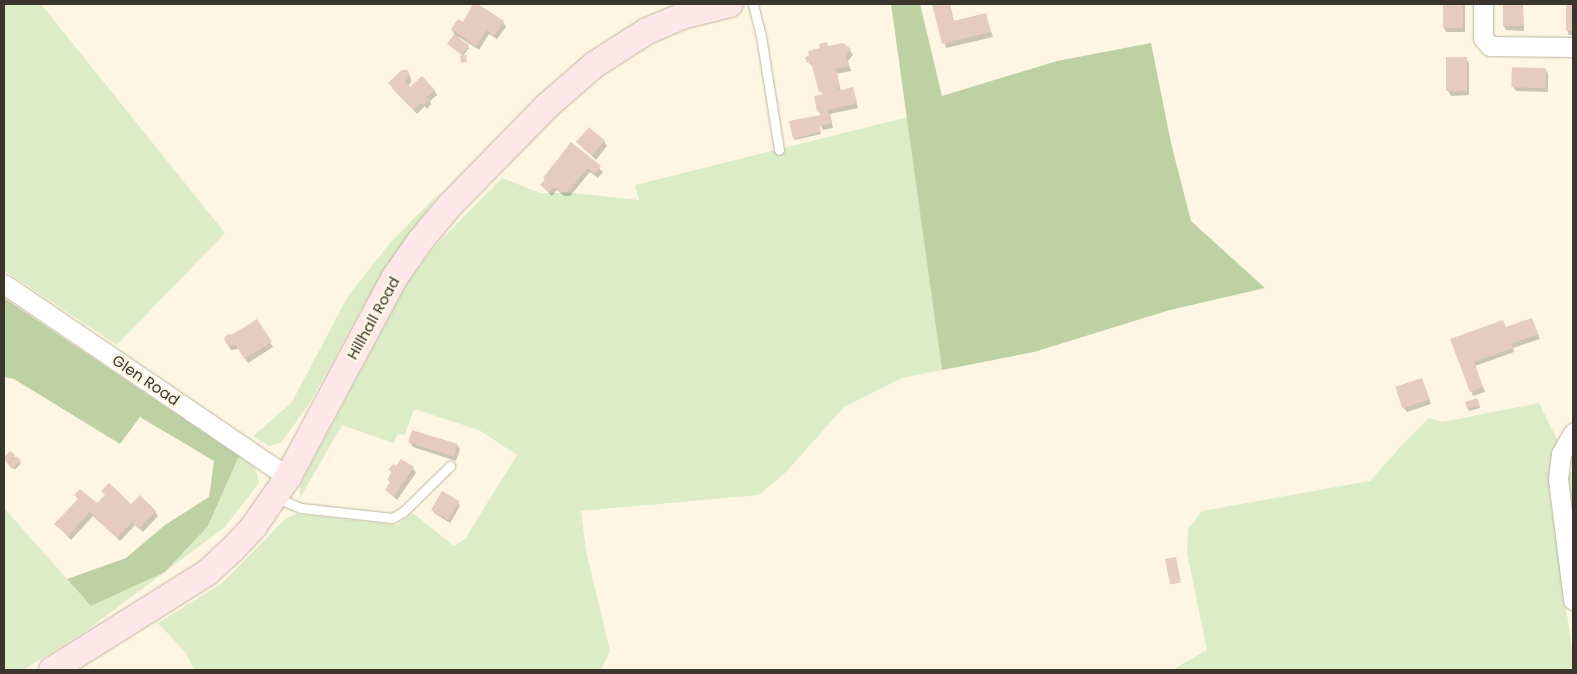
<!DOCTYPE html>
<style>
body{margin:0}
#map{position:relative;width:1577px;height:674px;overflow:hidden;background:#fef6e3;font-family:Poppins,sans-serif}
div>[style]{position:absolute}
.green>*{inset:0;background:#dbecc7}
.forest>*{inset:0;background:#bdd1a5}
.shadow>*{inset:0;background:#0003;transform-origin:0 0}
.building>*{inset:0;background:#e5ccbf;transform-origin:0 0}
.roads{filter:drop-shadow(0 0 1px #bcb49d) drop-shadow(0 0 1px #bcb49d)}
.service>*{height:9px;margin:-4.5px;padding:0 4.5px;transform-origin:4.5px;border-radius:4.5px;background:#fff}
.minor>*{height:19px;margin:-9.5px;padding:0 9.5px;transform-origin:9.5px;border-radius:9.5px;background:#fff}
.secondary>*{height:26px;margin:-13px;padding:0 13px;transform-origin:13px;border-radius:13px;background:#fee7e9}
span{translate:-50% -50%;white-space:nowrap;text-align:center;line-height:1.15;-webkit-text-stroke:5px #fef6e3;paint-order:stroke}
.street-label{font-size:15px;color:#3a362d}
.frame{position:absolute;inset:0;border:5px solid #3a362d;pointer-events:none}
</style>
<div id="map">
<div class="green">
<div style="clip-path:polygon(4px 4px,41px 4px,225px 233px,117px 345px,4px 270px)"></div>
<div style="clip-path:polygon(908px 117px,942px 370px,902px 378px,844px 407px,786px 472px,759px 495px,581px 511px,586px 551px,610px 651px,601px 670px,194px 670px,186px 653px,158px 623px,222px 583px,286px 518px,296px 514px,397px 525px,413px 513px,454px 546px,465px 539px,517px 455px,479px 430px,414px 409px,405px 435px,398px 434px,393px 443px,342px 425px,300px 498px,300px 485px,408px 282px,434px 247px,502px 178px,540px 193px,573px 193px,639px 200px,635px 185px)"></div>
<div style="clip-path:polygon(440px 192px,401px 246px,363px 306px,309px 404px,281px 443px,269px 446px,253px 436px,292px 402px,348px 296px,390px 243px)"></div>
<div style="clip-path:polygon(1539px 403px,1558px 441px,1549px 490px,1573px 656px,1573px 670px,1172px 670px,1207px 650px,1187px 553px,1188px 529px,1202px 511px,1370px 481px,1401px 446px,1429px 418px,1442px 422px)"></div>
<div style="clip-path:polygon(239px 456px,254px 464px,259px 483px,225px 527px,165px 572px,84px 632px,23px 670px,4px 670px,4px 508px,91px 606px,165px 572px,208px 526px)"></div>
<div style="clip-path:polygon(1573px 472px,1573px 546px,1564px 473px)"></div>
</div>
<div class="forest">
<div style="clip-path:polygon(891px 4px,920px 4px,942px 96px,1057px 61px,1151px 43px,1171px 143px,1191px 221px,1265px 288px,1170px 310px,1034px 352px,942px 370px)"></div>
<div style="clip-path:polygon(4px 298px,239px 456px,208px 526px,165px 572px,91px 606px,67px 579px,126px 558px,165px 525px,209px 497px,214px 461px,140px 417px,120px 444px,14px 379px,4px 377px)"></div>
</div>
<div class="shadow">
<div style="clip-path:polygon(475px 4px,503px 22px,506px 27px,497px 39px,489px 34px,479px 50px,459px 37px,458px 38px,469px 48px,463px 56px,448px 44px,455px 35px,452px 30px,464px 24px)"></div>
<div style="clip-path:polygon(934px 4px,950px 4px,954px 22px,985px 14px,993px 37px,946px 48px)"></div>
<div style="clip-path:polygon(1444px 4px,1465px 4px,1465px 32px,1446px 32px,1444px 28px)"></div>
<div style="clip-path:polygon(1504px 4px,1523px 4px,1524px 31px,1506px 30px,1504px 26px)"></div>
<div style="clip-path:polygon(1567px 4px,1573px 4px,1573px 35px,1569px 35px,1567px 30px)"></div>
<div style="clip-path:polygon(827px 44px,829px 47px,850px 50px,853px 55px,848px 61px,851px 71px,837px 74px,841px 91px,853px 88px,858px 108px,830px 114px,833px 128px,823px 130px,819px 123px,821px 134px,795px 140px,794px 139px,821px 117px,815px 97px,823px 95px,813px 67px,807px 61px)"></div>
<div style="clip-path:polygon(1466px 58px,1469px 63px,1469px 95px,1451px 96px,1448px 91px)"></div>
<div style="clip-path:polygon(1546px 70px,1548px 74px,1548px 92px,1516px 91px,1513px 87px)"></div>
<div style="clip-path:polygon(408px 73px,411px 78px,411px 83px,408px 86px,410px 89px,434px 90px,437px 95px,430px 101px,431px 104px,427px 109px,425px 106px,417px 114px,392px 88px)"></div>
<div style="clip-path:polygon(604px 141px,607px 146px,596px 160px,578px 143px)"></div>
<div style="clip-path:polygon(572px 144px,603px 172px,598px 178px,590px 172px,570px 196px,564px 196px,557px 190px,552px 196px,541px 185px,546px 180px,544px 178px)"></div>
<div style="clip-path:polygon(1532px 319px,1540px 339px,1513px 348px,1514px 352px,1475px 366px,1485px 392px,1473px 396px,1452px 340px,1506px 328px)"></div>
<div style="clip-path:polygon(257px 321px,273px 347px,248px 363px,239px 349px,231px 350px,225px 339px)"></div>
<div style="clip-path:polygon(1424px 384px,1431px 404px,1407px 412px,1404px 408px)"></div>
<div style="clip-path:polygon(1478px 401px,1480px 408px,1469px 411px,1466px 402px)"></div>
<div style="clip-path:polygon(410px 443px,457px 445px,460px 449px,456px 461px,413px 447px)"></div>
<div style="left:10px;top:453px;width:15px;height:9px;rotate:42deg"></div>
<div style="clip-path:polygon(396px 468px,413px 468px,416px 473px,397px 500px,386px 490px,391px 484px,388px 480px,392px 474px,390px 470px)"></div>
<div style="clip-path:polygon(103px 491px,131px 506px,155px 512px,158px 516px,143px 532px,135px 525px,120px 541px,93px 516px,71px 540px,56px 524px,78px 500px,76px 496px,97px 505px,106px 496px)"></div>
<div style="clip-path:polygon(458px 502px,460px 506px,450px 523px,434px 513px,432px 509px)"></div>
</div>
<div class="building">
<div style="clip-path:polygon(473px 4px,478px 4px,504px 21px,494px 36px,487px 30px,476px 46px,451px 29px,458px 19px,463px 22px)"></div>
<div style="clip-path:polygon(932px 4px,949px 4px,953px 21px,986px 13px,991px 32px,942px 44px)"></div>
<div style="left:1443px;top:4px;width:20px;height:24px"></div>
<div style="left:1503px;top:4px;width:20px;height:22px"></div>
<div style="left:1566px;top:4px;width:7px;height:27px"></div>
<div style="left:454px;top:34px;width:19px;height:12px;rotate:36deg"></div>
<div style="clip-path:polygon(827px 42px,828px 46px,843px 43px,851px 49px,846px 56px,849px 66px,836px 69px,840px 88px,836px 89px,837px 91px,853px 87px,857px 103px,828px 110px,831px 123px,819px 126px,821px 132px,793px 139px,789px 121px,821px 115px,820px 111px,817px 112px,814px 96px,823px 94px,822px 92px,819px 92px,811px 63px,807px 63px,805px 58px,809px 55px,808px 51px,820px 48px,819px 44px)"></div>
<div style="left:466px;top:55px;width:7px;height:6px;rotate:82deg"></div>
<div style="left:1446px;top:57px;width:21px;height:34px"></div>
<div style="left:1512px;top:67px;width:34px;height:20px;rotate:2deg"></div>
<div style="clip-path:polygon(402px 70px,407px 70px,410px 74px,405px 82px,410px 87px,422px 76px,435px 90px,427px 97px,430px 99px,424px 105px,421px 103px,414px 110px,388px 83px)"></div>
<div style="left:589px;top:127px;width:21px;height:20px;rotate:41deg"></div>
<div style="clip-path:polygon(571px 142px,601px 166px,595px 174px,587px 168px,568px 192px,560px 192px,554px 187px,549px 192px,540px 185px,545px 179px,543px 178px)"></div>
<div style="clip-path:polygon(1532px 318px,1538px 334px,1511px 344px,1513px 348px,1474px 362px,1483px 387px,1470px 392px,1450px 339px,1503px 320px,1506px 327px)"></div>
<div style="clip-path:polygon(257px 319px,272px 342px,244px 359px,236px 345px,228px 346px,224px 339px,226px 335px,233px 334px)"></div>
<div style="left:1422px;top:378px;width:23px;height:28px;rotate:72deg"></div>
<div style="clip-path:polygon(1477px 398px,1480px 406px,1467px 409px,1465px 402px)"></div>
<div style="left:412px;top:430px;width:48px;height:13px;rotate:17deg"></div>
<div style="clip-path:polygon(10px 451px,15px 455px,7px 464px,4px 458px)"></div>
<div style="clip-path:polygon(16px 456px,21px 460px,12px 469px,8px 465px)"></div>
<div style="clip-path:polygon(401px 459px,414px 467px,394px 496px,385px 490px,390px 482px,387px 480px,392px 472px,388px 470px,393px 464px,396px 466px)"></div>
<div style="clip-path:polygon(109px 483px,131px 504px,140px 495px,156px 511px,139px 529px,132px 522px,117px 538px,90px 512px,68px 536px,54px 524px,78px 499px,74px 495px,80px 489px,97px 503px,105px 495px,101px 491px)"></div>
<div style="left:442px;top:491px;width:20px;height:22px;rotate:30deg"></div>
<div style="left:1176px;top:557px;width:26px;height:11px;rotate:79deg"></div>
</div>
<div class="roads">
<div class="service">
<div style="left:753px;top:4px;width:33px;rotate:76deg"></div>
<div style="left:761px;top:36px;width:115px;rotate:81deg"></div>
<div style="left:277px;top:498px;width:26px;rotate:23deg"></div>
<div style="left:301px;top:508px;width:92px;rotate:6.3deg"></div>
<div style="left:392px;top:518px;width:13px;rotate:-29deg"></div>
<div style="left:403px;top:512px;width:66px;rotate:-44.4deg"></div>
</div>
<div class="minor">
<div style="left:1483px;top:4px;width:34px;rotate:90deg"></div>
<div style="left:1483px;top:38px;width:11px;rotate:49deg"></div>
<div style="left:1490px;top:46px;width:83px;rotate:0.7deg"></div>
<div style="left:4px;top:284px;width:343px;rotate:34.2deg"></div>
<div style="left:1573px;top:433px;width:24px;rotate:120deg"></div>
<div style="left:1561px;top:454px;width:25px;rotate:97deg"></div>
<div style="left:1558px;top:479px;width:122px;rotate:82.9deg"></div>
</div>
<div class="secondary">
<div style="left:52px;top:670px;width:184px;rotate:-32.1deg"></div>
<div style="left:208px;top:572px;width:33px;rotate:-43deg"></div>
<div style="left:232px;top:550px;width:33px;rotate:-47deg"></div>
<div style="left:254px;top:526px;width:60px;rotate:-55.2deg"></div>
<div style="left:288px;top:477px;width:227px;rotate:-61.9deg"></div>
<div style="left:395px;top:277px;width:44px;rotate:-55.2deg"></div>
<div style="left:420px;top:241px;width:48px;rotate:-50deg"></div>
<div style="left:451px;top:204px;width:137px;rotate:-45.6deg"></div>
<div style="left:547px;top:106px;width:62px;rotate:-41.1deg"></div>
<div style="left:594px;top:65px;width:63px;rotate:-32.7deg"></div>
<div style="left:647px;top:31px;width:41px;rotate:-22.8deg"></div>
<div style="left:685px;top:15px;width:46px;rotate:-13.7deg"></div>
</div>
</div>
<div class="street-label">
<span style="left:373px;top:318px;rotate:-61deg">Hillhall Road</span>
<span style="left:146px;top:380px;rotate:34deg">Glen Road</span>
</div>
<div class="frame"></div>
</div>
